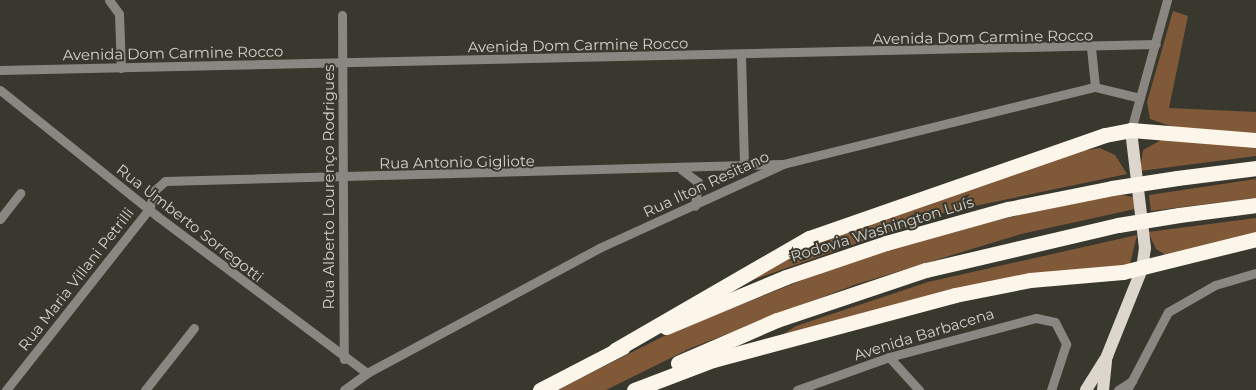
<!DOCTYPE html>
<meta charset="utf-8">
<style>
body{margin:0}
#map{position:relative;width:1256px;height:390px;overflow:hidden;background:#39382e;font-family:Montserrat,sans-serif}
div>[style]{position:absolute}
.green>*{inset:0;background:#805939}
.minor>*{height:9px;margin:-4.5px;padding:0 4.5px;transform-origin:4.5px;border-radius:4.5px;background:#8a8782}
.major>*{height:12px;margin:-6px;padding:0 6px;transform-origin:6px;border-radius:6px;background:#dcd6cc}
.highway>*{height:15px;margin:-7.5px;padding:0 7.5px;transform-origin:7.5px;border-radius:7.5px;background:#fcf5ea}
.highway-bridge>*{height:15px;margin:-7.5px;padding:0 7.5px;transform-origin:7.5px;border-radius:7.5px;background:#fcf5ea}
span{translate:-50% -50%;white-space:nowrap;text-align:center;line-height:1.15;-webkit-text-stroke:4px #39382e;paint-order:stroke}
.street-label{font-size:15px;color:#d3d1cb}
</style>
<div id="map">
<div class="green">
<div style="clip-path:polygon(1173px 11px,1188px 16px,1169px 108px,1256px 112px,1256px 134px,1173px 127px,1150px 119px,1147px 102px)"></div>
<div style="clip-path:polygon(1163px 139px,1256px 146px,1256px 156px,1140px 171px,1143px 150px)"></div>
<div style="clip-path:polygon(1100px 148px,1115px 155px,1127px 174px,946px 212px,730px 288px,793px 251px,1075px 152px)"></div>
<div style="clip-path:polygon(1256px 179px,1256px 198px,1151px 211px,1149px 195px)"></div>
<div style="clip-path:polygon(1118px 194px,1133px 197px,1135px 209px,1021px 234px,854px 285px,691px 348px,606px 390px,557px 390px,672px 332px,838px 266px,951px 230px)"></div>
<div style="clip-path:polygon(1256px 218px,1256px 233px,1167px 256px,1156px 249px,1148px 232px)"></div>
<div style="clip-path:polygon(1137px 235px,1130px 264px,779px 337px,796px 326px,928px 282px)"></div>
</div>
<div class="minor">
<div style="left:109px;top:0;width:17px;rotate:54deg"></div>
<div style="left:119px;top:14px;width:54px;rotate:87.9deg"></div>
<div style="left:342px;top:15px;width:344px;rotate:89.7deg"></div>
<div style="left:1091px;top:48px;width:39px;rotate:84deg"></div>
<div style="left:741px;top:56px;width:110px;rotate:88.4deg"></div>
<div style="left:0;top:70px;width:1156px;rotate:-1.29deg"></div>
<div style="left:0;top:90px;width:201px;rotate:38.7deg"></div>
<div style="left:157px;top:216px;width:262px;rotate:36.8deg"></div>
<div style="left:1131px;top:130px;width:135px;rotate:-74.5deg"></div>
<div style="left:682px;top:170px;width:20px;rotate:37deg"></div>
<div style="left:698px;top:182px;width:24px;rotate:97deg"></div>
<div style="left:0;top:219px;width:33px;rotate:-52deg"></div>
<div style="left:889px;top:357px;width:45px;rotate:47.7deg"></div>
<div style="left:6px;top:390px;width:231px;rotate:-51.7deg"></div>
<div style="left:149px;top:209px;width:20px;rotate:-72deg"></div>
<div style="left:155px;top:190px;width:13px;rotate:-42deg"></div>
<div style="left:165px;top:181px;width:618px;rotate:-1.58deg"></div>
<div style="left:145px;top:390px;width:79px;rotate:-51.7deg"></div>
<div style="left:344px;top:390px;width:29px;rotate:-36deg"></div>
<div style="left:367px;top:373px;width:264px;rotate:-28.3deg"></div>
<div style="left:599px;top:248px;width:202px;rotate:-24.5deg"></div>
<div style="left:783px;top:164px;width:321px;rotate:-13.9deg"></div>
<div style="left:1095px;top:87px;width:46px;rotate:13.7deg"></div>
<div style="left:797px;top:390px;width:98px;rotate:-19.7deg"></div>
<div style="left:889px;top:357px;width:152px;rotate:-14.9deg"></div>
<div style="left:1036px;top:318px;width:19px;rotate:12deg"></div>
<div style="left:1055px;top:322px;width:25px;rotate:63deg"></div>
<div style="left:1066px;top:344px;width:48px;rotate:108.1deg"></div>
<div style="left:1118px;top:390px;width:17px;rotate:-33deg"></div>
<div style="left:1127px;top:390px;width:88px;rotate:-62.3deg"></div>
<div style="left:1168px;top:312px;width:54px;rotate:-29.9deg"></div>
<div style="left:1215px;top:285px;width:43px;rotate:-16.3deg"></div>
</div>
<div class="major">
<div style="left:1086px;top:390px;width:40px;rotate:-58deg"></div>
<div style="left:1107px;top:356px;width:94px;rotate:-68.1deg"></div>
<div style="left:1142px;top:269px;width:21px;rotate:-82deg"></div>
<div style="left:1145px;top:248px;width:119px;rotate:-96.8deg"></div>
<div style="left:1103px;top:390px;width:29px;rotate:-84deg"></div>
</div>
<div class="highway">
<div style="left:1177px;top:178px;width:80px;rotate:-7.2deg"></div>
<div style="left:1179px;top:215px;width:78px;rotate:-7.4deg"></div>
<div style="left:666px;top:327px;width:130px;rotate:-22.6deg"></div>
<div style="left:786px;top:277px;width:106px;rotate:-18.8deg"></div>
<div style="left:886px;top:243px;width:127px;rotate:-15.6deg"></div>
<div style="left:1008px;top:209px;width:106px;rotate:-11.4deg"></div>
<div style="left:615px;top:350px;width:224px;rotate:-30deg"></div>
<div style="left:809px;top:238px;width:313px;rotate:-19.2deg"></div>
<div style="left:1105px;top:135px;width:26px;rotate:-11deg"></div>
<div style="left:1131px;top:130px;width:125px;rotate:4.6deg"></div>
<div style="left:678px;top:363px;width:108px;rotate:-23.5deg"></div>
<div style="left:777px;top:320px;width:157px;rotate:-18.6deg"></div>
<div style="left:926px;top:270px;width:197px;rotate:-13.2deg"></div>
<div style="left:540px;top:390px;width:93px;rotate:-27.4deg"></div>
<div style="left:634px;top:390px;width:85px;rotate:-20.8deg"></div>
<div style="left:713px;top:360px;width:251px;rotate:-15deg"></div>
<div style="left:955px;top:295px;width:76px;rotate:-11.3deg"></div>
<div style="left:1030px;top:280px;width:93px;rotate:-4.9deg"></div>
<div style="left:1123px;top:272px;width:137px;rotate:-13.9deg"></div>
</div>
<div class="highway-bridge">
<div style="left:1112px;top:188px;width:66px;rotate:-8.7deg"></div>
<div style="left:1118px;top:225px;width:62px;rotate:-9.3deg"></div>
</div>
<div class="street-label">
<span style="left:983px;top:37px;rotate:-1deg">Avenida Dom Carmine Rocco</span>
<span style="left:578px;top:45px;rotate:-1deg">Avenida Dom Carmine Rocco</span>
<span style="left:173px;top:53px;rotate:-1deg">Avenida Dom Carmine Rocco</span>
<span style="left:457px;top:162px;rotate:-1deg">Rua Antonio Gigliote</span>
<span style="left:706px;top:184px;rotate:-25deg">Rua Ilton Resitano</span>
<span style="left:329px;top:187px;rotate:-90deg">Rua Alberto Lourenço Rodrigues</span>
<span style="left:190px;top:223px;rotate:38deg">Rua Umberto Sorregotti</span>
<span style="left:882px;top:229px;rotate:-17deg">Rodovia Washington Luís</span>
<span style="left:76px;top:279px;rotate:-52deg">Rua Maria Villani Petrilli</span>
<span style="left:924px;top:334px;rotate:-17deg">Avenida Barbacena</span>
</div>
</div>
